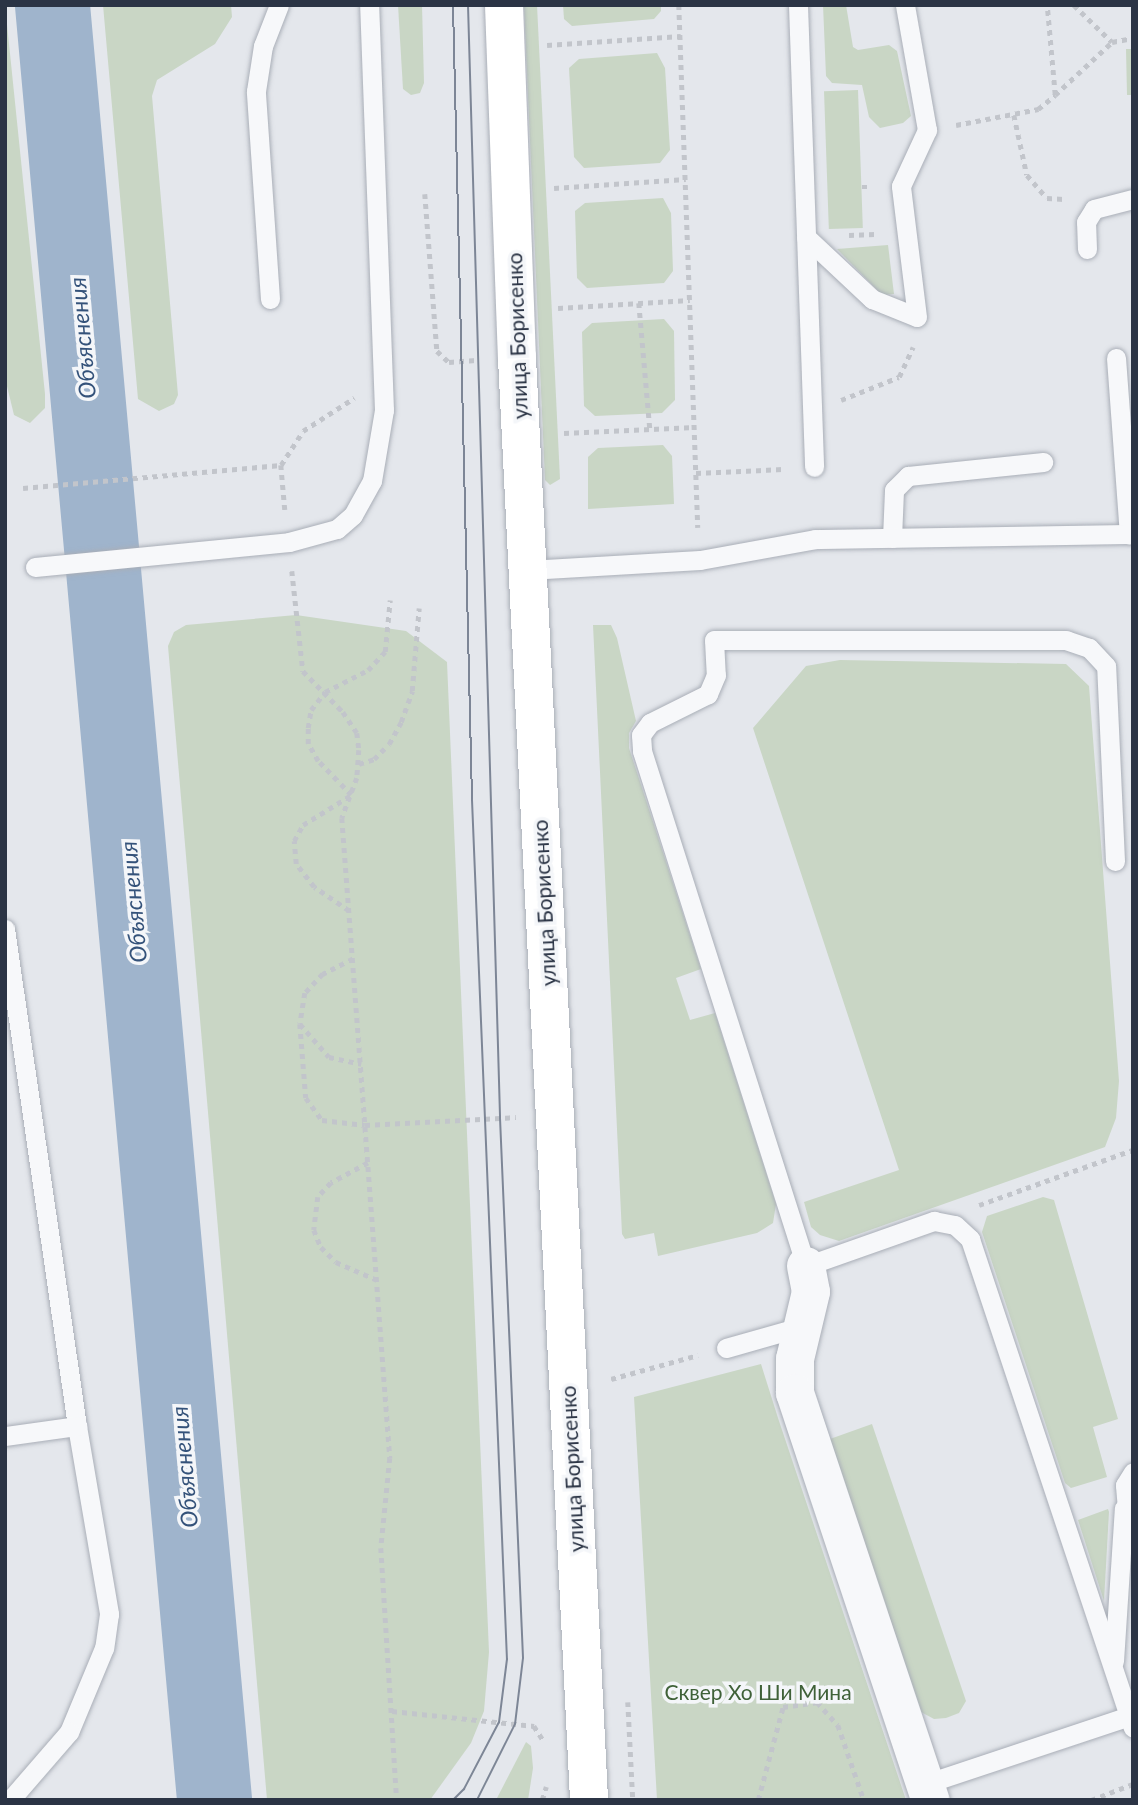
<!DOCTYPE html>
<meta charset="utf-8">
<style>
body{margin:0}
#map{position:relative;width:1138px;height:1805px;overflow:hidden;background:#e4e7ec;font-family:Lato,sans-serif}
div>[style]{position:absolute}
.green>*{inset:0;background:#c9d6c5;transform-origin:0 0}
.river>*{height:75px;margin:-37.5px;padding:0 37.5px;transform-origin:37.5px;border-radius:37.5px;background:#9fb4cc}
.path>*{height:4.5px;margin-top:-2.25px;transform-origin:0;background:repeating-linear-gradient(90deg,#c2c5cb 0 5px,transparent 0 10px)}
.roads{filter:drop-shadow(0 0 2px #a9aeb7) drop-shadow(0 0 2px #a9aeb7)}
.service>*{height:19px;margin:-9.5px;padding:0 9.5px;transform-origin:9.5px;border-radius:9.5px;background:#f7f8fa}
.minor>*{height:38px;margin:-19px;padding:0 19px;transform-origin:19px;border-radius:19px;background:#f7f8fa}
.primary>*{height:38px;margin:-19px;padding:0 19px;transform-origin:19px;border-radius:19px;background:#fff}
.tram>*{height:2px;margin:-1px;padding:0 1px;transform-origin:1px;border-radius:1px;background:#7d8696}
span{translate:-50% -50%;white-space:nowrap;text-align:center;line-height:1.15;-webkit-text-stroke:7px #f4f6f9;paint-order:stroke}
.street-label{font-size:21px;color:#2b3445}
.park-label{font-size:21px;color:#3f6138}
.water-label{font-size:23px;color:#34527a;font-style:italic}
.frame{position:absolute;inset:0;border:7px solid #2b3445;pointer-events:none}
</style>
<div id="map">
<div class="green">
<div style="clip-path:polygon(5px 5px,45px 394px,45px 408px,30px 423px,14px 415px,5px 378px)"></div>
<div style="clip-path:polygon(103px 5px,231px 5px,232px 17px,215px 44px,157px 80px,152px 96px,178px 395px,174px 404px,159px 411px,138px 399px)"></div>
<div style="clip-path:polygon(398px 5px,422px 5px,424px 83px,420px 93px,411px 95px,403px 89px)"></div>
<div style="clip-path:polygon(524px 5px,537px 5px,560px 479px,550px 485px,545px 480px)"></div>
<div style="clip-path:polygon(563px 5px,661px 5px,661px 11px,654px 19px,572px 26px,564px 19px)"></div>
<div style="clip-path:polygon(823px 5px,846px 5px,853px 47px,858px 50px,889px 45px,897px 51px,911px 116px,903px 123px,880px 128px,869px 117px,862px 85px,832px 83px,826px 76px)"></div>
<div style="clip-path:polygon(1126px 49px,1133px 49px,1133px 95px,1127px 95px)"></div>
<div style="clip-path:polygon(657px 53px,665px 68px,670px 150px,660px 163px,584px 168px,574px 157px,569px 68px,579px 59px)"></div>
<div style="left:858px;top:90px;width:138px;height:34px;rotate:88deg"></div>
<div style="clip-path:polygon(663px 198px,671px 213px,673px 271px,664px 283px,587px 288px,577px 278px,575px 211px,585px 203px)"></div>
<div style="clip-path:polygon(888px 245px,894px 294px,882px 295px,837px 249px)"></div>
<div style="clip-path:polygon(664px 319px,674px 331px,675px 400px,662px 413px,595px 416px,584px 406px,582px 332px,592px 323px)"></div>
<div style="clip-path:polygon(663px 445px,672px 456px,674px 504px,588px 509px,588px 457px,598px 448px)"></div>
<div style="clip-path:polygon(296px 615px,406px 631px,447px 662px,489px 1652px,484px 1711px,471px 1743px,430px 1800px,267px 1800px,168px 646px,174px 632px,186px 625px)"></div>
<div style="clip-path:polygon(593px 625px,611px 625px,617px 638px,636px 721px,629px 733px,629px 748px,701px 969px,676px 978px,690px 1020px,715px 1013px,776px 1204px,773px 1223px,757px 1233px,658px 1256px,654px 1233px,625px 1239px,622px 1234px)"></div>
<div style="clip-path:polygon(840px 660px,1066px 664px,1089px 686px,1119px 1081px,1116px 1118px,1105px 1147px,839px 1241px,820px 1235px,811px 1227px,804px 1202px,899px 1170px,753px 728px,806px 666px)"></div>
<div style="clip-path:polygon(1043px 1197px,1054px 1200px,1118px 1419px,1093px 1427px,1107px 1477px,1071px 1488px,1065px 1483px,982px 1232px,987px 1216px)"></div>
<div style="clip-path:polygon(761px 1364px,778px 1418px,906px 1800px,657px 1800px,634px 1397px)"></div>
<div style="clip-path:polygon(872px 1424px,966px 1701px,959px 1713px,946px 1718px,934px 1719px,921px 1712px,830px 1439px)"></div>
<div style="clip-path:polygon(1108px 1509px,1109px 1512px,1104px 1601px,1078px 1520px)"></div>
<div style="clip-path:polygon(526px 1742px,531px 1746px,533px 1768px,528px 1800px,496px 1800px)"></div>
</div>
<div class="river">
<div style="left:52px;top:5px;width:1802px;rotate:84.84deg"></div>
</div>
<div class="path">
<div style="left:679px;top:5px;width:523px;rotate:87.92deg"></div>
<div style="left:1074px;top:5px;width:53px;rotate:44.2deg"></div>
<div style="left:547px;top:45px;width:134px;rotate:-3.8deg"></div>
<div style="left:1055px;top:95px;width:78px;rotate:-42.9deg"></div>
<div style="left:1112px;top:42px;width:21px;rotate:-11deg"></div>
<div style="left:1014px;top:115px;width:61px;rotate:77.8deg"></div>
<div style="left:1027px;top:175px;width:30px;rotate:49deg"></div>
<div style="left:1047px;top:198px;width:17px;rotate:3deg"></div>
<div style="left:956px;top:125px;width:84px;rotate:-11deg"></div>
<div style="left:1038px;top:109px;width:22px;rotate:-39deg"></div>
<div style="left:1055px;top:95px;width:90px;rotate:-95.1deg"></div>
<div style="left:862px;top:187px;width:10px"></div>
<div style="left:554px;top:188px;width:132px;rotate:-3.9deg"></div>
<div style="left:425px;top:194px;width:157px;rotate:85.6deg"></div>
<div style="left:437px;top:351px;width:16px;rotate:43deg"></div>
<div style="left:449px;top:362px;width:27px;rotate:-4deg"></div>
<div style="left:849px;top:235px;width:26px;rotate:-2deg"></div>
<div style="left:639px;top:303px;width:126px;rotate:85deg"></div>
<div style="left:558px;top:308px;width:132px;rotate:-3.5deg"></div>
<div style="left:841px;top:400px;width:62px;rotate:-21.6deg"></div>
<div style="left:899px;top:377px;width:33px;rotate:-65deg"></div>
<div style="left:564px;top:433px;width:131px;rotate:-2.6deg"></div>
<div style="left:281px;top:465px;width:45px;rotate:84.9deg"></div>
<div style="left:696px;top:473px;width:87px;rotate:-2.6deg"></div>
<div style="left:23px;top:488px;width:259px;rotate:-5.1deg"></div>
<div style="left:281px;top:465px;width:40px;rotate:-57.1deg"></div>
<div style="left:303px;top:431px;width:61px;rotate:-32.9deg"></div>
<div style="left:292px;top:571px;width:101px;rotate:83.7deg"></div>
<div style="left:303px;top:671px;width:57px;rotate:45.7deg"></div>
<div style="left:343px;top:712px;width:25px;rotate:56deg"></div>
<div style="left:357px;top:733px;width:17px;rotate:83deg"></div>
<div style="left:359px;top:750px;width:28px;rotate:94deg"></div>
<div style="left:357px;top:778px;width:43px;rotate:110.6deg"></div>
<div style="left:342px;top:818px;width:642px;rotate:85.71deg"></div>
<div style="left:390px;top:1458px;width:90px;rotate:95.7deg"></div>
<div style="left:381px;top:1548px;width:253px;rotate:86.4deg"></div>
<div style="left:359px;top:764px;width:16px;rotate:-18deg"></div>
<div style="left:374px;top:759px;width:21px;rotate:-45deg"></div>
<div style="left:389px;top:744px;width:25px;rotate:-61deg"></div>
<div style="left:401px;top:722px;width:33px;rotate:-70deg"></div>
<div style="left:412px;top:691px;width:83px;rotate:-85.2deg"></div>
<div style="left:349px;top:911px;width:42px;rotate:-145.6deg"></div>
<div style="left:314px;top:887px;width:29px;rotate:-128deg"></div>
<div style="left:296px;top:864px;width:23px;rotate:-95deg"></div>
<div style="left:294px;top:841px;width:18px;rotate:-61deg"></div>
<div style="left:303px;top:825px;width:57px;rotate:-32deg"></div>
<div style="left:351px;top:795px;width:47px;rotate:-134.1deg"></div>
<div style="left:318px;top:761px;width:20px;rotate:-120deg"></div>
<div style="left:308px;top:744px;width:16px;rotate:-90deg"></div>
<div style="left:308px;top:728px;width:18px;rotate:-81deg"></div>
<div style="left:311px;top:710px;width:23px;rotate:-52deg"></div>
<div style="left:325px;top:692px;width:48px;rotate:-27.1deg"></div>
<div style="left:368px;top:670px;width:25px;rotate:-47deg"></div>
<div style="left:385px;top:652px;width:52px;rotate:-84.5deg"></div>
<div style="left:353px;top:959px;width:34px;rotate:153deg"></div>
<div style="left:323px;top:974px;width:26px;rotate:133deg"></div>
<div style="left:305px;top:993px;width:31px;rotate:99deg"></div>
<div style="left:300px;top:1024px;width:44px;rotate:48.7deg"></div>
<div style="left:329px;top:1057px;width:33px;rotate:12deg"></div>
<div style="left:300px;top:1024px;width:74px;rotate:85.4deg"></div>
<div style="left:306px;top:1098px;width:27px;rotate:54deg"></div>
<div style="left:322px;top:1120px;width:43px;rotate:6.6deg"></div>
<div style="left:365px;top:1125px;width:151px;rotate:-3deg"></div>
<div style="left:368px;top:1163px;width:42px;rotate:151.6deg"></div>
<div style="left:331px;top:1183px;width:19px;rotate:133deg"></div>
<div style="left:318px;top:1197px;width:33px;rotate:97deg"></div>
<div style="left:314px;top:1230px;width:18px;rotate:68deg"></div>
<div style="left:321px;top:1247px;width:21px;rotate:45deg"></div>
<div style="left:336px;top:1262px;width:45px;rotate:23.7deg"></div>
<div style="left:979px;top:1205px;width:164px;rotate:-19.7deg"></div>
<div style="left:611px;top:1379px;width:90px;rotate:-15.4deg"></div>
<div style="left:628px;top:1702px;width:98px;rotate:87.1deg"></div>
<div style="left:392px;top:1711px;width:143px;rotate:6deg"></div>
<div style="left:534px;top:1726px;width:17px;rotate:57deg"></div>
<div style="left:542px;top:1800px;width:14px;rotate:-73deg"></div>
<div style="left:758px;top:1800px;width:96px;rotate:-75deg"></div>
<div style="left:783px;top:1707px;width:34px;rotate:-8deg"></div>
<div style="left:817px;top:1702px;width:31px;rotate:48deg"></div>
<div style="left:838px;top:1725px;width:79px;rotate:70.9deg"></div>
<div style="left:1091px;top:1800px;width:45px;rotate:-20.9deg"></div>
</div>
<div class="roads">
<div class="service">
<div style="left:798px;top:5px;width:462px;rotate:88deg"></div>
<div style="left:806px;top:237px;width:91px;rotate:43.2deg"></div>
<div style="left:872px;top:299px;width:48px;rotate:21.8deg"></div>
<div style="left:917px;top:317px;width:132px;rotate:-97deg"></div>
<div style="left:901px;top:186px;width:62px;rotate:-65.1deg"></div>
<div style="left:927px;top:130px;width:127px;rotate:-100deg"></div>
<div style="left:1087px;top:249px;width:27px;rotate:-92deg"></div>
<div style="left:1086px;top:222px;width:15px;rotate:-58deg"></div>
<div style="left:1094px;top:209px;width:40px;rotate:-14.4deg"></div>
<div style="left:270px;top:299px;width:208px;rotate:-93.9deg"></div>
<div style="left:256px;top:91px;width:46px;rotate:-81.2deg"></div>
<div style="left:263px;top:46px;width:44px;rotate:-68.7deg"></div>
<div style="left:1116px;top:358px;width:177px;rotate:85.8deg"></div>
<div style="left:892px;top:538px;width:48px;rotate:-87.6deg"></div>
<div style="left:894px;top:490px;width:20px;rotate:-45deg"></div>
<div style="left:908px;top:476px;width:136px;rotate:-5.9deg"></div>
<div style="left:35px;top:567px;width:255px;rotate:-5.6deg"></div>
<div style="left:289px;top:542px;width:50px;rotate:-15.2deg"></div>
<div style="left:337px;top:529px;width:21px;rotate:-41deg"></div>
<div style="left:353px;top:515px;width:39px;rotate:-61deg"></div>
<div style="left:372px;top:481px;width:72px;rotate:-80.4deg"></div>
<div style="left:384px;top:410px;width:405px;rotate:-92.1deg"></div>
<div style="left:528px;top:570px;width:172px;rotate:-3.3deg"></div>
<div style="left:700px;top:560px;width:117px;rotate:-10.3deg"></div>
<div style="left:815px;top:539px;width:318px;rotate:-0.9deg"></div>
<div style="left:1115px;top:861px;width:195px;rotate:-92.6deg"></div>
<div style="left:1106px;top:666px;width:25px;rotate:-133deg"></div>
<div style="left:1089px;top:648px;width:24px;rotate:-161deg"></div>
<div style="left:1066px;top:640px;width:352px;rotate:180deg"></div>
<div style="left:714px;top:640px;width:35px;rotate:87deg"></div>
<div style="left:716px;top:675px;width:21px;rotate:113deg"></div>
<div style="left:708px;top:694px;width:65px;rotate:153.4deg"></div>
<div style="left:650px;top:723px;width:15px;rotate:127deg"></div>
<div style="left:641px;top:735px;width:16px;rotate:86deg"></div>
<div style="left:642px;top:751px;width:540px;rotate:72.34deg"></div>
<div style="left:806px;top:1266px;width:136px;rotate:-19.4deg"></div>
<div style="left:934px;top:1221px;width:21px;rotate:11deg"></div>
<div style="left:955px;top:1225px;width:21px;rotate:43deg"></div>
<div style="left:970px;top:1239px;width:515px;rotate:71.57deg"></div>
<div style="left:5px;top:929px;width:502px;rotate:81.76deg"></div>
<div style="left:77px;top:1426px;width:191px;rotate:80.3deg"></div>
<div style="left:109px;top:1614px;width:34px;rotate:98deg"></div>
<div style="left:104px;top:1648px;width:91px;rotate:112.6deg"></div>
<div style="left:69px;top:1732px;width:90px;rotate:130.9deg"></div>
<div style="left:726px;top:1348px;width:81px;rotate:-15.8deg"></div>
<div style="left:5px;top:1436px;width:73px;rotate:-7.9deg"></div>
<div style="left:1128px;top:1520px;width:35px;rotate:-95deg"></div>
<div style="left:1125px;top:1485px;width:15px;rotate:-58deg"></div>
<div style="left:1114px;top:1661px;width:153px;rotate:-86.3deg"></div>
<div style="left:925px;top:1784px;width:215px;rotate:-18.4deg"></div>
</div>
<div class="minor">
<div style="left:806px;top:1266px;width:26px;rotate:79deg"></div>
<div style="left:811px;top:1292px;width:69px;rotate:103.4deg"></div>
<div style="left:795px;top:1359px;width:34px;rotate:90deg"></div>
<div style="left:795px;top:1393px;width:429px;rotate:71.6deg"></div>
</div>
<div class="primary">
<div style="left:504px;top:5px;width:353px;rotate:87.9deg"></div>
<div style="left:517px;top:358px;width:1444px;rotate:87.14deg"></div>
</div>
</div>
<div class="tram">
<div style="left:453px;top:5px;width:795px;rotate:88.63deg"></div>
<div style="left:472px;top:800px;width:860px;rotate:87.67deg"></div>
<div style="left:507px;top:1659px;width:64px;rotate:97.2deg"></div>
<div style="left:499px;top:1722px;width:76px;rotate:117.6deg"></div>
<div style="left:464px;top:1789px;width:16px;rotate:135deg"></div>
<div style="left:468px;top:5px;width:1113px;rotate:88.35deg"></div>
<div style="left:500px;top:1118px;width:540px;rotate:87.56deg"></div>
<div style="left:523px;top:1658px;width:66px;rotate:96.9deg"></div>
<div style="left:515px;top:1724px;width:85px;rotate:116.6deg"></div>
</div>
<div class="street-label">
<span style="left:517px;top:336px;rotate:-92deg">улица Борисенко</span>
<span style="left:544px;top:903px;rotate:-93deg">улица Борисенко</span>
<span style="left:572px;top:1469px;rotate:-93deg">улица Борисенко</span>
</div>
<div class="park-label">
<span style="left:758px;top:1692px">Сквер Хо Ши Мина</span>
</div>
<div class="water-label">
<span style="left:82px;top:338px;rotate:-95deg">Объяснения</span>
<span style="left:133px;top:902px;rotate:-95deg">Объяснения</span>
<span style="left:184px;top:1467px;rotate:-95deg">Объяснения</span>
</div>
<div class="frame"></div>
</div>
